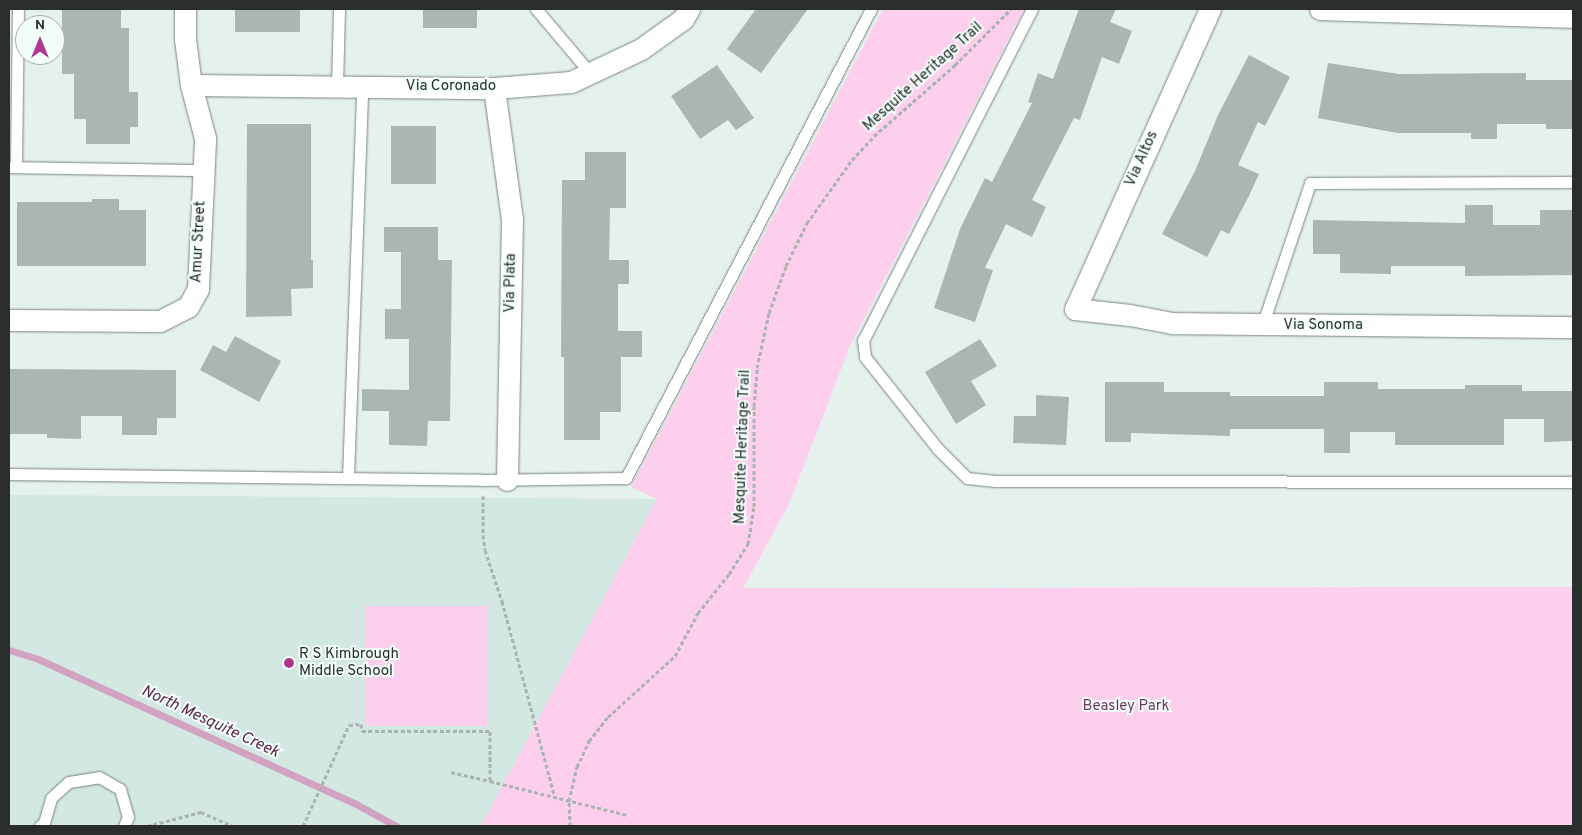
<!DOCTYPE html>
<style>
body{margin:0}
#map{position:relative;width:1582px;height:835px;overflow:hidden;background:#e5f1ed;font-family:Overpass,sans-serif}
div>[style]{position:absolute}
.built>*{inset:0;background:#d3e8e2}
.green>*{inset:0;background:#fecfec;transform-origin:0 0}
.stream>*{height:7px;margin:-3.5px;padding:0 3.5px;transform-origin:3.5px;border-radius:3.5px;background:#d2a3c1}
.building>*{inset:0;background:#aab6b2;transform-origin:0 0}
.path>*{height:3px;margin-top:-1.5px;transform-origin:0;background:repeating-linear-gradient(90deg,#a9b3b0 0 4px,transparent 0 6.5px)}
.roads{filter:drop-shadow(0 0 1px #7a8582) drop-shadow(0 0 1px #7a8582)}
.service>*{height:11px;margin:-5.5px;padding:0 5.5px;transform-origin:5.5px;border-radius:5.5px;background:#fff}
.minor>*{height:21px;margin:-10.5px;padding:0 10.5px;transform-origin:10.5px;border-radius:10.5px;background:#fff}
.dots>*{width:14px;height:14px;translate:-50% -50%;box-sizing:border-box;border:2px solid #f2fefa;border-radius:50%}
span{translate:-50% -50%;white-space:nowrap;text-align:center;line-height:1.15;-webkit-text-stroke:4px #f2fefa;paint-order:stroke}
.street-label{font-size:15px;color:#292e2c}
.poi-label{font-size:15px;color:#292e2c}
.left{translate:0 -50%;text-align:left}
.park-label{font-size:15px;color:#733861}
.water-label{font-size:16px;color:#5e264d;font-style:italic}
.frame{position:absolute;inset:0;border:10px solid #292e2c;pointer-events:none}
.north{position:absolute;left:15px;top:15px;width:50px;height:50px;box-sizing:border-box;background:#f2fefa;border:1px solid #a2aba8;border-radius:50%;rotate:0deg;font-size:14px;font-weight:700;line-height:20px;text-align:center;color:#292e2c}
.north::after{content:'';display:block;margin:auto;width:18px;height:22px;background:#af388f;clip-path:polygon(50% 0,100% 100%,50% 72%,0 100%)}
</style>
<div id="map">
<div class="built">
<div style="clip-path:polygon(9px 495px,657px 499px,481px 826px,9px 826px)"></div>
</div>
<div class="green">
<div style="clip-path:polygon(883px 9px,1024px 9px,850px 346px,789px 504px,743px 588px,1573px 587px,1573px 826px,481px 826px,657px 499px,631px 487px)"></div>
<div style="left:365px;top:606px;width:123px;height:120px"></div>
</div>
<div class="stream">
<div style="left:9px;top:650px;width:30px;rotate:17deg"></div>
<div style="left:38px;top:659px;width:349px;rotate:24.5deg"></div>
<div style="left:356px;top:804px;width:46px;rotate:28.8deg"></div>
</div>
<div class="building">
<div style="clip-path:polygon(62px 9px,121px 9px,121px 28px,129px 28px,129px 92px,138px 92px,138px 127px,130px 127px,130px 144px,86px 144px,86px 119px,74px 119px,74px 74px,62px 74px)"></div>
<div style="left:235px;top:9px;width:65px;height:23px"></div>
<div style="left:423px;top:9px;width:54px;height:19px"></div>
<div style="clip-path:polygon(756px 9px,808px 9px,761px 73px,727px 49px)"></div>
<div style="clip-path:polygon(1079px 9px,1116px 9px,1110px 22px,1132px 31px,1119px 64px,1102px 57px,1080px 120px,1074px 118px,1032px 200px,1046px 207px,1032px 237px,1006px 224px,985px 268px,993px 270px,975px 322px,934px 308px,960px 229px,985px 178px,992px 182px,1032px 103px,1028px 102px,1038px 73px,1053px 79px)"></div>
<div style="clip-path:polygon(1249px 55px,1290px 77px,1265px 126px,1258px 122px,1238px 165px,1259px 174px,1249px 196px,1229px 234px,1221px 230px,1207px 257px,1162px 234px,1195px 171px,1218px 115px)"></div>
<div style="clip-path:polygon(1328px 63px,1399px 74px,1526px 73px,1526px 80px,1573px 80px,1573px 129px,1546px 129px,1546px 124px,1497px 124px,1497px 139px,1471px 139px,1471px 133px,1397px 133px,1318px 118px)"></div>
<div style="clip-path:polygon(717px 65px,754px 118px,736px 130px,728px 120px,700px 139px,671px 96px)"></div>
<div style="clip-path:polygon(247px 124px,311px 124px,311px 260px,313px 260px,313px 288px,291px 289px,292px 316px,246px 317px)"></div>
<div style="left:391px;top:126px;width:45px;height:58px"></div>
<div style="clip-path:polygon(585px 152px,626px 152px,626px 208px,610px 208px,609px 260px,629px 260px,629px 284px,618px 284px,618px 331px,642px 331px,642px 357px,621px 357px,621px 412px,600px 412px,600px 440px,564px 440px,564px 357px,561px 357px,562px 180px,585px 180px)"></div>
<div style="clip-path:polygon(92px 199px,119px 199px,119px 210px,146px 210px,146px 266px,17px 266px,17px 202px,92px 202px)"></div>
<div style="clip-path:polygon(1465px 205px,1493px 205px,1493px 225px,1540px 225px,1540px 210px,1573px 210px,1573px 275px,1465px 276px,1465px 266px,1391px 266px,1391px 274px,1340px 273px,1340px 254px,1313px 254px,1313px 220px,1465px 223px)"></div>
<div style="clip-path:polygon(384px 227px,438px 227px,438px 260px,452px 260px,450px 421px,428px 421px,427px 446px,389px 445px,389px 411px,362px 411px,362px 389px,409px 390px,409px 339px,385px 339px,385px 309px,401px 309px,401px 252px,384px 252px)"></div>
<div style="clip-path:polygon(235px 336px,281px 361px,259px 402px,200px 370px,213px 345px,226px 352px)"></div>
<div style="clip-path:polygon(980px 339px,997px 366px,971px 381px,986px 405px,956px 424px,925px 372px)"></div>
<div style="clip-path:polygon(9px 369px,176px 370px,176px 418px,157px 418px,157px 435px,122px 435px,122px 416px,81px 416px,81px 439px,47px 438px,47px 434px,9px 434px)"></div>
<div style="clip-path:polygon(1105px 382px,1164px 382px,1164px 392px,1230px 392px,1230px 396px,1324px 396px,1324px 382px,1378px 382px,1378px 389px,1465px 389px,1465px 385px,1522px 385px,1522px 391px,1573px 391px,1573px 441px,1544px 442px,1544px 419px,1504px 419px,1504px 445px,1395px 445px,1395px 432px,1350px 432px,1350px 453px,1324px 453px,1324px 429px,1230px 429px,1230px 436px,1131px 433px,1131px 442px,1105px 442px)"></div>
<div style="clip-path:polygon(1036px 395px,1069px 397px,1066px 445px,1013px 443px,1014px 416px,1036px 416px)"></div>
</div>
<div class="path">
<div style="left:483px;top:496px;width:39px;rotate:90deg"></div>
<div style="left:483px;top:535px;width:15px;rotate:82deg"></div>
<div style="left:485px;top:550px;width:54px;rotate:71.6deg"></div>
<div style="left:502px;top:601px;width:203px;rotate:74.9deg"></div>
<div style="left:451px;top:772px;width:40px;rotate:13deg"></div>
<div style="left:147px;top:826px;width:56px;rotate:-14.5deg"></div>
<div style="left:201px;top:812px;width:35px;rotate:24deg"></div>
<div style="left:303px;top:826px;width:111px;rotate:-65.5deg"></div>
<div style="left:349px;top:725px;width:12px;rotate:-5deg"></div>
<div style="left:361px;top:724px;width:7px;rotate:82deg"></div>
<div style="left:362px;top:731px;width:128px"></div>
<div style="left:490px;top:731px;width:50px;rotate:90deg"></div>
<div style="left:490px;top:781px;width:141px;rotate:13.9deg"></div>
<div style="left:570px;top:826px;width:25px;rotate:-92deg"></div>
<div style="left:569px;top:801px;width:35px;rotate:-77deg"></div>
<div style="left:577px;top:767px;width:29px;rotate:-65deg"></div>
<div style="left:589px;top:741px;width:31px;rotate:-52deg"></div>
<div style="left:608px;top:717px;width:91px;rotate:-42.3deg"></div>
<div style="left:675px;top:656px;width:49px;rotate:-61.9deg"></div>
<div style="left:698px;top:613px;width:50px;rotate:-51.5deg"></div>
<div style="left:729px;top:574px;width:36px;rotate:-58deg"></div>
<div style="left:748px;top:544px;width:37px;rotate:-81deg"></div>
<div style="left:754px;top:507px;width:101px;rotate:-90deg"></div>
<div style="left:754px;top:406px;width:38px;rotate:-85deg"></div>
<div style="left:757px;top:368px;width:56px;rotate:-77.7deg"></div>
<div style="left:769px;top:313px;width:50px;rotate:-70.1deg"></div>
<div style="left:786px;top:266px;width:48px;rotate:-64deg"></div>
<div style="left:807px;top:223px;width:77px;rotate:-54.5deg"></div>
<div style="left:852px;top:160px;width:33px;rotate:-47deg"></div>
<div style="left:874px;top:136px;width:108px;rotate:-41.2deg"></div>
<div style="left:955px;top:65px;width:79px;rotate:-45deg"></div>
</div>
<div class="roads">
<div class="service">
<div style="left:536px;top:9px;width:84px;rotate:49.8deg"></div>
<div style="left:1032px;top:9px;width:372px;rotate:117deg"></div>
<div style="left:863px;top:340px;width:17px;rotate:83deg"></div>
<div style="left:865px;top:357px;width:116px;rotate:51.6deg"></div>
<div style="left:937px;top:448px;width:42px;rotate:45deg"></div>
<div style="left:967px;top:478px;width:29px;rotate:6deg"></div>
<div style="left:996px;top:481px;width:577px;rotate:0.1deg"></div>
<div style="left:337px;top:86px;width:77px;rotate:-88.5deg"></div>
<div style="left:9px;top:167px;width:194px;rotate:0.9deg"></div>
<div style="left:16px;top:167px;width:158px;rotate:-89.3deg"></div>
<div style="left:1262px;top:326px;width:151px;rotate:-71.4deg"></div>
<div style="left:1310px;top:183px;width:263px;rotate:-0.2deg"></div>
<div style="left:9px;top:474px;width:474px;rotate:0.7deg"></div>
<div style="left:483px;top:480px;width:143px;rotate:-0.8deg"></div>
<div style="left:626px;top:478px;width:529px;rotate:-62.42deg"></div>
<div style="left:348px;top:477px;width:391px;rotate:-87.9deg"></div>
<div style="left:40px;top:826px;width:5px;rotate:-37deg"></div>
<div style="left:44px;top:823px;width:26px;rotate:-74deg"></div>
<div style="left:51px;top:798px;width:24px;rotate:-42deg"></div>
<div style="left:69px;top:782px;width:30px;rotate:-9deg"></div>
<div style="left:99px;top:777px;width:24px;rotate:30deg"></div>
<div style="left:120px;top:789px;width:29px;rotate:74deg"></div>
<div style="left:128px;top:817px;width:10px;rotate:114deg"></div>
</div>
<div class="minor">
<div style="left:1210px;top:9px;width:329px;rotate:114.2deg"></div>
<div style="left:1075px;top:309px;width:55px;rotate:6.2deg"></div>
<div style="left:1130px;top:315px;width:43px;rotate:10.8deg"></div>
<div style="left:1172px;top:323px;width:401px;rotate:0.6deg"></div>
<div style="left:1320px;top:9px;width:253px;rotate:1.8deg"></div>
<div style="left:191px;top:85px;width:303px;rotate:0.6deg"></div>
<div style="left:494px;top:88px;width:77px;rotate:-4.5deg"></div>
<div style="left:571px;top:82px;width:77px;rotate:-25.2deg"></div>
<div style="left:641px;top:49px;width:52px;rotate:-35.5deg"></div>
<div style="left:683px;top:19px;width:12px;rotate:-59deg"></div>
<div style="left:494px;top:88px;width:132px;rotate:82.2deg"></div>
<div style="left:512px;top:219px;width:261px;rotate:91.1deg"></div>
<div style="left:9px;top:320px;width:151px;rotate:0.4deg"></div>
<div style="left:160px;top:321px;width:31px;rotate:-27deg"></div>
<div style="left:188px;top:307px;width:21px;rotate:-61deg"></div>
<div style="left:198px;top:289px;width:151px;rotate:-87.3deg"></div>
<div style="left:205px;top:138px;width:55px;rotate:-104.8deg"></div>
<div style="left:191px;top:85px;width:46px;rotate:-97.4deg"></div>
<div style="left:185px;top:39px;width:30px;rotate:-90deg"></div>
</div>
</div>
<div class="dots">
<div style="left:289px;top:663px;background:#af388f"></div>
</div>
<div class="street-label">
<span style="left:923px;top:77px;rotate:-42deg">Mesquite Heritage Trail</span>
<span style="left:451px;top:87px">Via Coronado</span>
<span style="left:1142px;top:159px;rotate:-66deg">Via Altos</span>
<span style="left:199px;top:242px;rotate:-87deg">Amur Street</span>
<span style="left:511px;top:283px;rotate:-89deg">Via Plata</span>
<span style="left:1323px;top:326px">Via Sonoma</span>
<span style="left:743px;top:447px;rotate:-88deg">Mesquite Heritage Trail</span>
</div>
<div class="poi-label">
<span class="left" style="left:299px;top:663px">R S Kimbrough<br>Middle School</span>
</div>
<div class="park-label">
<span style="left:1126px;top:707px">Beasley Park</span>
</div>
<div class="water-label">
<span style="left:210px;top:722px;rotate:25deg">North Mesquite Creek</span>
</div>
<div class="frame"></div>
<div class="north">N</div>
</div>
